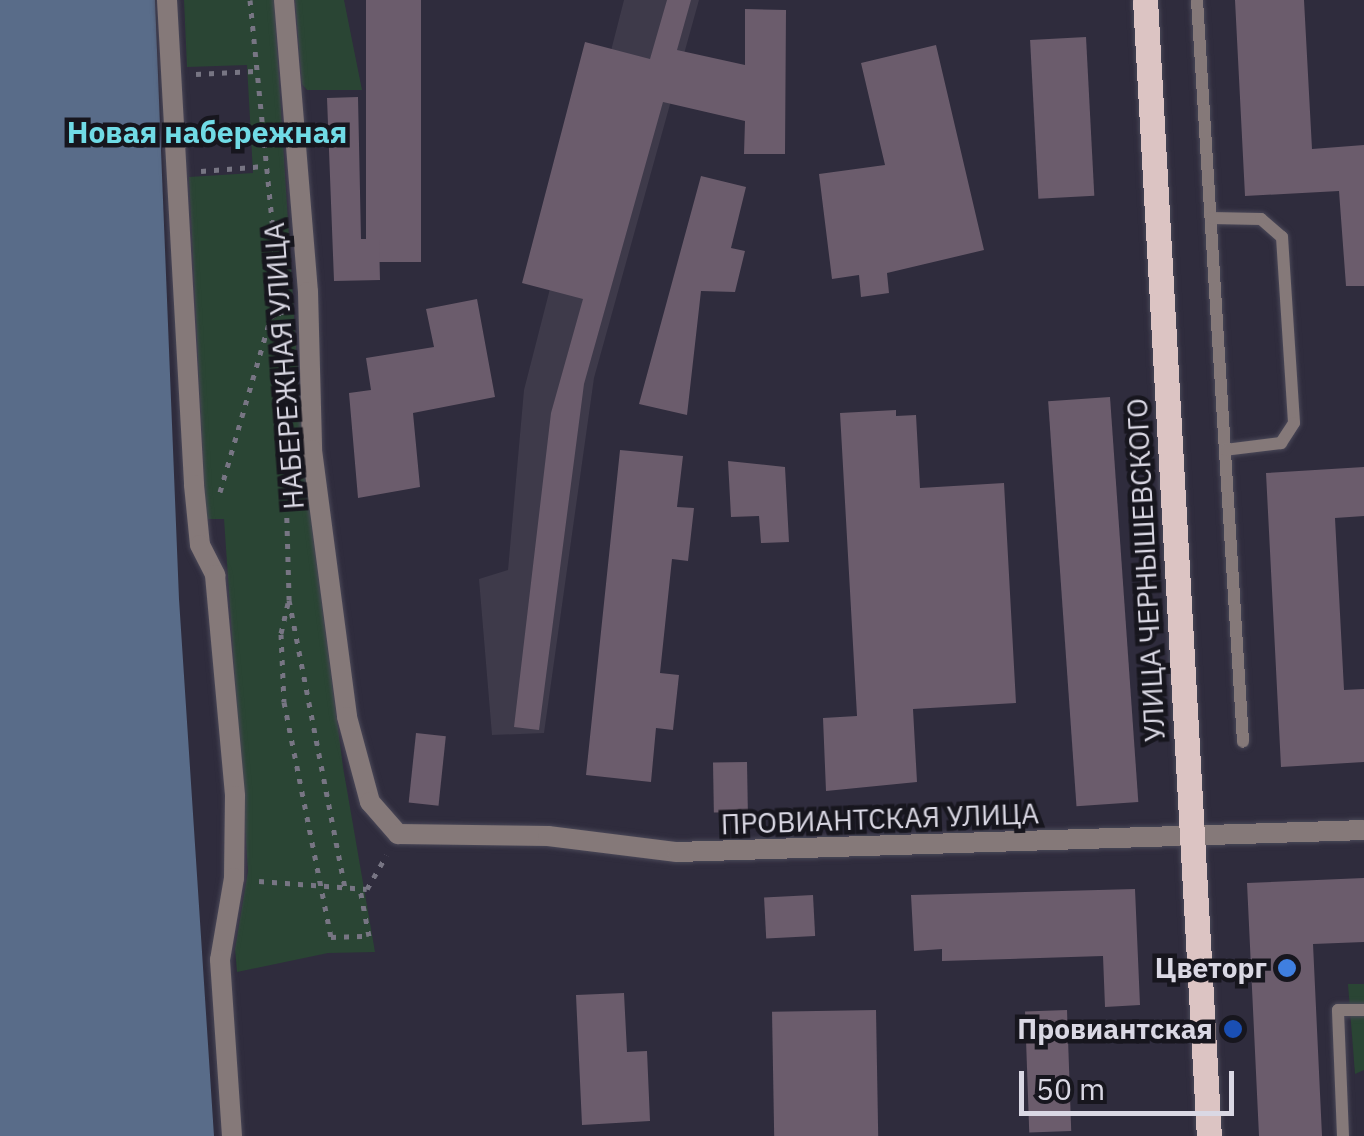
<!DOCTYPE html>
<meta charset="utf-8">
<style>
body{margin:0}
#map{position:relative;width:1364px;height:1136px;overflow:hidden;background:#2f2c3d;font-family:"IBM Plex Sans",sans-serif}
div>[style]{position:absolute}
.industrial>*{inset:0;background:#3e3a4a}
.green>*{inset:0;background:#2a4534}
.water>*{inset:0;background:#596c89}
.building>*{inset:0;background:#6b5c6c;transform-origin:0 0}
.path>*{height:5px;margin-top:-2.5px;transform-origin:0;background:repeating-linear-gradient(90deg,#777583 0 5px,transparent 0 13px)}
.roads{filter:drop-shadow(0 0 2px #4a4858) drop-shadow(0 0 2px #4a4858)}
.lane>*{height:12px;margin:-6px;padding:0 6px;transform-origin:6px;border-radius:6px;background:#857979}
.street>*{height:20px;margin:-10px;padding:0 10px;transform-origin:10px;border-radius:10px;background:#857979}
.primary>*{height:25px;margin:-12.5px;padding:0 12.5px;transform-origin:12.5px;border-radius:12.5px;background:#dcc4c3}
.dots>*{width:28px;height:28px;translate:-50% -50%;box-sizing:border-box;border:5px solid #17161e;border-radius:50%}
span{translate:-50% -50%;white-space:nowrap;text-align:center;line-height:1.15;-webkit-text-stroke:9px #17161e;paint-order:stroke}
.street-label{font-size:28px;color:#dad8e4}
.poi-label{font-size:28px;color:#dad8e4;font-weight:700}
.right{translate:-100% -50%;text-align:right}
.neighbourhood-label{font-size:30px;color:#70dbe6;font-weight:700}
.scale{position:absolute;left:1019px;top:1071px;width:215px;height:45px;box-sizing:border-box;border:5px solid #dad8e4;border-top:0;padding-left:12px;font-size:30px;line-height:35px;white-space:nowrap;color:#dad8e4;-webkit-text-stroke:8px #17161e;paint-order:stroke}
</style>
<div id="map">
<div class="industrial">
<div style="clip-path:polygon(624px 0,699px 0,594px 378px,544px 733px,492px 735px,479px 579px,508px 570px,524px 390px)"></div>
</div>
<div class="green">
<div style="clip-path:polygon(184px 0,274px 0,303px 457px,343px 767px,375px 952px,328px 953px,237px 972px,235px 949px,248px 871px,224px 519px,206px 519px,189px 177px,253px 173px,247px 65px,187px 67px)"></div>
<div style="clip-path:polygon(295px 0,344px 0,362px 90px,307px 90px,302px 84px)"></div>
<div style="clip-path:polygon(1348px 984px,1364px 984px,1364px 1070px,1355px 1074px)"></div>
</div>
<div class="water">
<div style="clip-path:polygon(0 0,155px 0,179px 599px,214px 1136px,0 1136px)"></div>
</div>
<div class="building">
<div style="left:366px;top:0;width:55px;height:262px"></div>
<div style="clip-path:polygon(667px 0,691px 0,677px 50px,745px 65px,745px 9px,786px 10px,785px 154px,744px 154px,745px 121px,663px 102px,584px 384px,539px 730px,514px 727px,551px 413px,583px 299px,522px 283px,585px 42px,650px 59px)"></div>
<div style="clip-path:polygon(1235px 0,1304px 0,1312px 149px,1364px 145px,1364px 286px,1346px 286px,1339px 191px,1245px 196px)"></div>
<div style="left:1086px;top:37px;width:159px;height:56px;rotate:87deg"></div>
<div style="clip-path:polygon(936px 45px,984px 250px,887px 273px,889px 293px,861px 297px,859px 275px,832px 279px,819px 174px,885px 165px,861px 63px)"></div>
<div style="clip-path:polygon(358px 97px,361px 239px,379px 239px,380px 280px,334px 281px,327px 98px)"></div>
<div style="clip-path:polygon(701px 176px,746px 187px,731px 248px,745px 251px,735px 292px,701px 291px,687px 415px,639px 404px)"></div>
<div style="clip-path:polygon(477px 299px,495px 397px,413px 413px,420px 487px,358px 498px,349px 393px,371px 390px,366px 358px,434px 347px,426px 309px)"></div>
<div style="left:1110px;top:397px;width:406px;height:62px;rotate:86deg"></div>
<div style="clip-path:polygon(896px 410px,896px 416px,916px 415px,920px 488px,1004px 483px,1016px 703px,913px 709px,917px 782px,826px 791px,823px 718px,857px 716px,840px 413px)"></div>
<div style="clip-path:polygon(620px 450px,683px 456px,677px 507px,694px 508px,688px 561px,672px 559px,660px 673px,679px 675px,673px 730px,656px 728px,651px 782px,586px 775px)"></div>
<div style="clip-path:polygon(728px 461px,785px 467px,789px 542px,761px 543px,759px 516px,731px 517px)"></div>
<div style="clip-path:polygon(1364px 467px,1364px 516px,1335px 518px,1344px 690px,1364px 689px,1364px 762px,1281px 767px,1266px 473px)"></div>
<div style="left:416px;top:733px;width:30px;height:70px;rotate:6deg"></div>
<div style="left:747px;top:762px;width:50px;height:34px;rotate:89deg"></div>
<div style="clip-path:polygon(1364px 878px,1364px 942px,1313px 944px,1322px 1136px,1259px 1136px,1247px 883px)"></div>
<div style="clip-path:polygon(1135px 889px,1140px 1005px,1105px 1007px,1103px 956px,942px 961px,942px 949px,914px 951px,911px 895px)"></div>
<div style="left:813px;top:895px;width:41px;height:49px;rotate:87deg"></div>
<div style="clip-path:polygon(624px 993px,627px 1052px,647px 1051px,650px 1121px,582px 1125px,576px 995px)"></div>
<div style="left:876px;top:1010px;width:126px;height:104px;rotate:89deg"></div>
<div style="left:1067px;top:1010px;width:121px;height:42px;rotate:88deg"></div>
</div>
<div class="path">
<div style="left:250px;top:0;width:312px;rotate:84.3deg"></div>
<div style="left:281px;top:310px;width:290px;rotate:88.4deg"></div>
<div style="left:289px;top:600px;width:294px;rotate:79deg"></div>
<div style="left:196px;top:74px;width:59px;rotate:-2.9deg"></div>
<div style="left:201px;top:171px;width:63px;rotate:-4.5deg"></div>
<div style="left:220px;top:492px;width:182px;rotate:-73.8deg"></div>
<div style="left:271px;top:317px;width:12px;rotate:-35deg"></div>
<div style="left:288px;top:603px;width:32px;rotate:103deg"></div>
<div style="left:281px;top:634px;width:68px;rotate:87.5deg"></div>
<div style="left:284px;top:702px;width:240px;rotate:78.7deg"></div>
<div style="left:331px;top:937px;width:38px;rotate:-2deg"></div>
<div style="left:369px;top:936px;width:48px;rotate:-100.8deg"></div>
<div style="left:259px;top:881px;width:108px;rotate:4.2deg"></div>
<div style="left:367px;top:889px;width:39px;rotate:-60deg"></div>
</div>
<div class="roads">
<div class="lane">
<div style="left:1197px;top:0;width:743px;rotate:86.45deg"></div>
<div style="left:1211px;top:218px;width:50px;rotate:1.1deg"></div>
<div style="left:1261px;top:219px;width:28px;rotate:41deg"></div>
<div style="left:1282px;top:237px;width:186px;rotate:86.3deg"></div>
<div style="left:1294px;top:423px;width:24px;rotate:123deg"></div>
<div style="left:1281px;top:443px;width:56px;rotate:172.9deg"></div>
<div style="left:1343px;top:1136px;width:126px;rotate:-92.3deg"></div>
<div style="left:1338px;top:1010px;width:26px"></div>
</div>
<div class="street">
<div style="left:167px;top:0;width:486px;rotate:86.8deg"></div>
<div style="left:194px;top:485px;width:60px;rotate:84.3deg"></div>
<div style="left:200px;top:545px;width:34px;rotate:63deg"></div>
<div style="left:215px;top:575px;width:222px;rotate:84.8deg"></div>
<div style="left:235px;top:796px;width:82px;rotate:90.7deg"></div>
<div style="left:234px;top:878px;width:83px;rotate:99.7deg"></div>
<div style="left:220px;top:960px;width:176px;rotate:86.1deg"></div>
<div style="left:284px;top:0;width:293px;rotate:85.3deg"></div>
<div style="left:308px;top:292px;width:158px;rotate:88.5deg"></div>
<div style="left:312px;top:450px;width:269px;rotate:82.5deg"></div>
<div style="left:347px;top:717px;width:88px;rotate:74.9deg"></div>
<div style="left:370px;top:802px;width:43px;rotate:48.8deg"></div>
<div style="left:398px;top:834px;width:150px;rotate:0.8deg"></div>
<div style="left:548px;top:836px;width:130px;rotate:7.1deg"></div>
<div style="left:677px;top:852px;width:687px;rotate:-1.83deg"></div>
</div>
<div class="primary">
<div style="left:1145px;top:0;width:1138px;rotate:86.78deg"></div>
</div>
</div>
<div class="dots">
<div style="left:1287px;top:968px;background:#3f7fe0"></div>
<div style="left:1233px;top:1029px;background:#1a4fb4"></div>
</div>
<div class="street-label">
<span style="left:284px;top:366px;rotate:-94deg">НАБЕРЕЖНАЯ УЛИЦА</span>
<span style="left:1146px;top:570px;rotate:-93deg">УЛИЦА ЧЕРНЫШЕВСКОГО</span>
<span style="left:880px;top:819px;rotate:-2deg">ПРОВИАНТСКАЯ УЛИЦА</span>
</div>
<div class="poi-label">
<span class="right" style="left:1267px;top:968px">Цветорг</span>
<span class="right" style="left:1213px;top:1029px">Провиантская</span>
</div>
<div class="neighbourhood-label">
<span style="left:207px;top:132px">Новая набережная</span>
</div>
<div class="scale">50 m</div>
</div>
